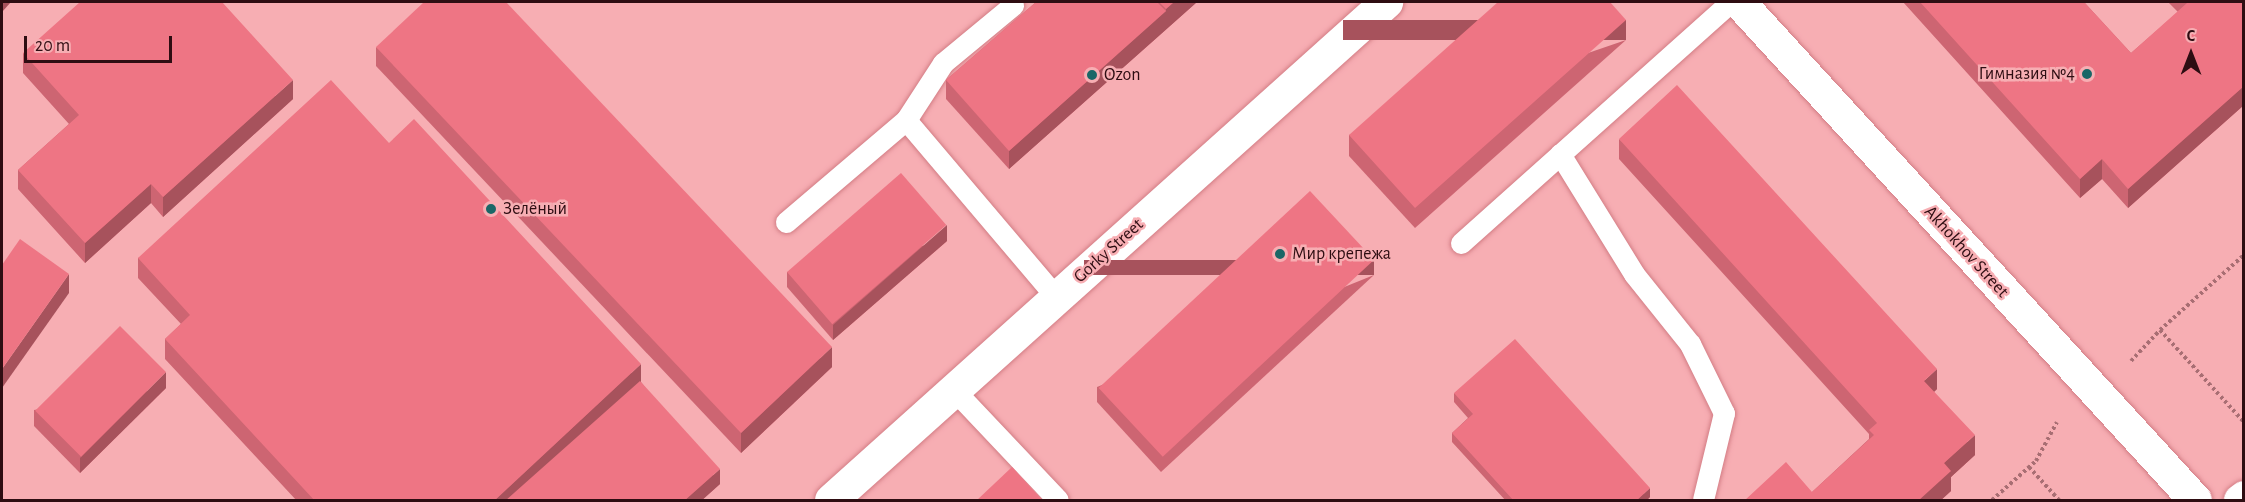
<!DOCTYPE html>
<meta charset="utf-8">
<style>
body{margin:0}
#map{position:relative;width:2245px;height:502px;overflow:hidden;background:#f7aeb3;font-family:"Alegreya Sans",sans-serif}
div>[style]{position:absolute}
.path>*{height:4px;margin-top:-2px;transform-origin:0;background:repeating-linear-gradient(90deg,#a86e73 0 3px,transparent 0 6px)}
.roads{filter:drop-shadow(0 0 2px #d37d85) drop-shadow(0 0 2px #d37d85)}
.service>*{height:21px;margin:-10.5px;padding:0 10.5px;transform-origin:10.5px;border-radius:10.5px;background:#fff}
.minor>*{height:33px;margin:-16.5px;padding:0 16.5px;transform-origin:16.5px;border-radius:16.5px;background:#fff}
.secondary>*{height:33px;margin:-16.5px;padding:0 16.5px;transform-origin:16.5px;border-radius:16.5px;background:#fff}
.wall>*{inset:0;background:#cd6572}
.shaded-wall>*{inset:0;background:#a7525c;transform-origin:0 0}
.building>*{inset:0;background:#ee7584;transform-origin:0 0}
.dots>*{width:16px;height:16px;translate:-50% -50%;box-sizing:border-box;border:3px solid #f7aeb3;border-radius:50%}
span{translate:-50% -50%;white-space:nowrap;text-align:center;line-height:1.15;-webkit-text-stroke:5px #f7aeb3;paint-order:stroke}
.poi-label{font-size:18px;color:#2e0d12}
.right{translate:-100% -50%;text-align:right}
.left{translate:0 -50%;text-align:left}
.street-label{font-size:18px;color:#2e0d12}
.frame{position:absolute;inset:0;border:3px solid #2e0d12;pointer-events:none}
.north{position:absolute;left:2161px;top:24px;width:60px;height:60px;-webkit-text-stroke:4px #f7aeb3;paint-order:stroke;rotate:0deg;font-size:16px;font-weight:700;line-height:24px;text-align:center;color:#2e0d12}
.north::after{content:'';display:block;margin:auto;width:21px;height:27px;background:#2e0d12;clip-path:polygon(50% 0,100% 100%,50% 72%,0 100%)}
.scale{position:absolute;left:24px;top:36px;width:148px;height:27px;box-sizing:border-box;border:3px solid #2e0d12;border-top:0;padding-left:8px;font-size:18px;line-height:21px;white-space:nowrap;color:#2e0d12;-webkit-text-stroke:4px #f7aeb3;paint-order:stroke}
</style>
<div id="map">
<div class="path">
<div style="left:2160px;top:330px;width:123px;rotate:47.6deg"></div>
<div style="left:2131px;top:361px;width:42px;rotate:-46.9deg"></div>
<div style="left:2160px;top:330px;width:113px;rotate:-41.8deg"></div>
<div style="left:2029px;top:467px;width:45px;rotate:47.7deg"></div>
<div style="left:1992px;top:500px;width:59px;rotate:-41.6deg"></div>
<div style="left:2036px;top:461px;width:44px;rotate:-61.7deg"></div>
</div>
<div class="roads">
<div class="service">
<div style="left:906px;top:120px;width:233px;rotate:49.7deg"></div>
<div style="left:1560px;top:154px;width:141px;rotate:58.3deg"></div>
<div style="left:1634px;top:274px;width:90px;rotate:51.3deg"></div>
<div style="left:1690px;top:344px;width:77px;rotate:63.8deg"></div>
<div style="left:1724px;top:413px;width:89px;rotate:103.6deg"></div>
<div style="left:786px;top:222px;width:157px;rotate:-40.4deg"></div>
<div style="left:906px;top:120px;width:68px;rotate:-57deg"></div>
<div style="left:943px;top:63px;width:91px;rotate:-39.6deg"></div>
<div style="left:1461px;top:243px;width:362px;rotate:-41.8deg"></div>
<div style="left:954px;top:390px;width:151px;rotate:46.6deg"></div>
</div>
<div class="minor">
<div style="left:1739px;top:2px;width:675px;rotate:47.52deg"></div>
<div style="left:831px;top:500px;width:746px;rotate:-41.9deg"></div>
</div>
<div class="secondary">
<div style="left:2240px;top:500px;width:5px;rotate:-37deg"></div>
</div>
</div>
<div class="wall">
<div style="clip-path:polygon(1036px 2px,1197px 2px,1009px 169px,946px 99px,946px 80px)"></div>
<div style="clip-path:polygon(1903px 2px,2084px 2px,2131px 53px,2178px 12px,2168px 2px,2244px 2px,2244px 105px,2128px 208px,2102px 179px,2080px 198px)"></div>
<div style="clip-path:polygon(1626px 40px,1415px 228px,1349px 156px,1349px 135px)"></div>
<div style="clip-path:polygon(376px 47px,832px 367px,741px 453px,376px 66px)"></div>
<div style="clip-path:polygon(23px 53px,293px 99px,163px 217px,151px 203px,85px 263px,18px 189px,18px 170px,69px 124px,23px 73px)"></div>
<div style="clip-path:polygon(1619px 139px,1937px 389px,1934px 392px,1975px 455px,1951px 477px,1951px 491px,1940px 501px,1744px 501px,1812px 492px,1869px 439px,1869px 434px,1619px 159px)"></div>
<div style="clip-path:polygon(389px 143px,641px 382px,720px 484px,701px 501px,297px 501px,165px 359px,165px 339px,181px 324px,138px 278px,138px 258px)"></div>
<div style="clip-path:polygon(947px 241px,833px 340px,787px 287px,787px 272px)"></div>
<div style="clip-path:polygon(1374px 275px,1161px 472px,1097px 402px,1097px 387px)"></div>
<div style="clip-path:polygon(166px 388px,80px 473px,34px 426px,34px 410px)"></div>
<div style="clip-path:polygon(1454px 393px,1650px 497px,1646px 501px,1506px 501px,1452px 442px,1452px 433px,1468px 418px,1454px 402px)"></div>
</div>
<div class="shaded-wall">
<div style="clip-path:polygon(2px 2px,11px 2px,2px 12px)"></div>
<div style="clip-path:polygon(1174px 2px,1197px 2px,1009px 169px,1009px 151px,1166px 11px,1166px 9px)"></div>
<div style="left:1626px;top:20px;width:20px;height:283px;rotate:90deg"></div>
<div style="clip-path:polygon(293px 80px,293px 99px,163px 217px,163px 197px)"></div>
<div style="clip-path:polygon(2244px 86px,2244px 105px,2128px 208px,2128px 189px)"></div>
<div style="clip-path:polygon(2102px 159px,2102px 179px,2080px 198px,2080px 179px)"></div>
<div style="clip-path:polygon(151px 184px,151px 203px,85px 263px,85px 243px)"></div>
<div style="clip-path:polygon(947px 225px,947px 241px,833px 340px,833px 325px)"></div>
<div style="left:1374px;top:260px;width:15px;height:290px;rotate:90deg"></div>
<div style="clip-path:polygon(69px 274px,69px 293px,2px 388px,2px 369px)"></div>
<div style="clip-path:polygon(832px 347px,832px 367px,741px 453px,741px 433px)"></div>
<div style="clip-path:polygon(641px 364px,641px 383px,515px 501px,494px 501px)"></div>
<div style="clip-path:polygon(1937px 369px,1937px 389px,1924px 401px,1924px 381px)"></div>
<div style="clip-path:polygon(166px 372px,166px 388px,80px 473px,80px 458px)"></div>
<div style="clip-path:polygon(1975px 435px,1975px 455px,1951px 477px,1951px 491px,1940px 501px,1918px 501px,1944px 463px)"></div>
<div style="clip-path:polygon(720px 469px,720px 484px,701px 501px,684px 501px)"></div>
<div style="clip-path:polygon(1650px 488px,1650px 497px,1646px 501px,1636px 501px)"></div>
</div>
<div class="building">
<div style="clip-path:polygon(80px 2px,222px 2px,293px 80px,163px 197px,151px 184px,85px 243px,18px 170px,79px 115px,23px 53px)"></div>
<div style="clip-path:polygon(424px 2px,506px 2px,832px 347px,741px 433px,376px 47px)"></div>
<div style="clip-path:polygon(1036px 2px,1157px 2px,1166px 11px,1009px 151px,946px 80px)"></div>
<div style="clip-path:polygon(1159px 2px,1174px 2px,1166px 9px)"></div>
<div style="clip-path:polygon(1498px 2px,1610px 2px,1626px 20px,1415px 208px,1349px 135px)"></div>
<div style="clip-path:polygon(1920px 2px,2084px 2px,2131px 53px,2187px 3px,2186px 2px,2244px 2px,2244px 86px,2128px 189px,2102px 159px,2080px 179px)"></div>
<div style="clip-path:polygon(331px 80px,389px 143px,414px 119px,641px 364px,494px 501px,315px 501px,165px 339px,190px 315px,138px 258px)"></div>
<div style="clip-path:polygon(1677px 85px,1937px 369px,1924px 381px,1975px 435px,1944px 463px,1951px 471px,1918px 501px,1744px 501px,1786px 462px,1812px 492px,1874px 435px,1869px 430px,1877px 423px,1619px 139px)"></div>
<div style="left:901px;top:173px;width:69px;height:151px;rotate:49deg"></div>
<div style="left:1310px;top:191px;width:94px;height:289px;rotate:47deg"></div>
<div style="clip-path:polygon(20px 239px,69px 274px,2px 369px,2px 265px)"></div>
<div style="left:120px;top:326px;width:65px;height:120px;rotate:45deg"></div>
<div style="clip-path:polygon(1515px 339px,1650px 488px,1636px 501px,1514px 501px,1452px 433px,1473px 414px,1454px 393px)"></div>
<div style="clip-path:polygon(640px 381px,720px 469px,684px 501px,505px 501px)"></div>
<div style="clip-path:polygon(1012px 467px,1043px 501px,976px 501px)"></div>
</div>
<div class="dots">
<div style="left:2087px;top:74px;background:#1a6767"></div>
<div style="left:1092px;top:75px;background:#1a6767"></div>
<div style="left:491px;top:209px;background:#1a6767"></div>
<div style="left:1280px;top:254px;background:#1a6767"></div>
</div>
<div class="poi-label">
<span class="right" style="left:2075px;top:74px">Гимназия №4</span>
<span class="left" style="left:1104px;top:75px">Ozon</span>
<span class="left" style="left:503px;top:209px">Зелёный</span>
<span class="left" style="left:1292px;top:254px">Мир крепежа</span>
</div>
<div class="street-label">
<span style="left:1109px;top:251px;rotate:-42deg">Gorky Street</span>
<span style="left:1966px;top:252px;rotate:48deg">Akhokhov Street</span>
</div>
<div class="frame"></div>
<div class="north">С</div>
<div class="scale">20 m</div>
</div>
